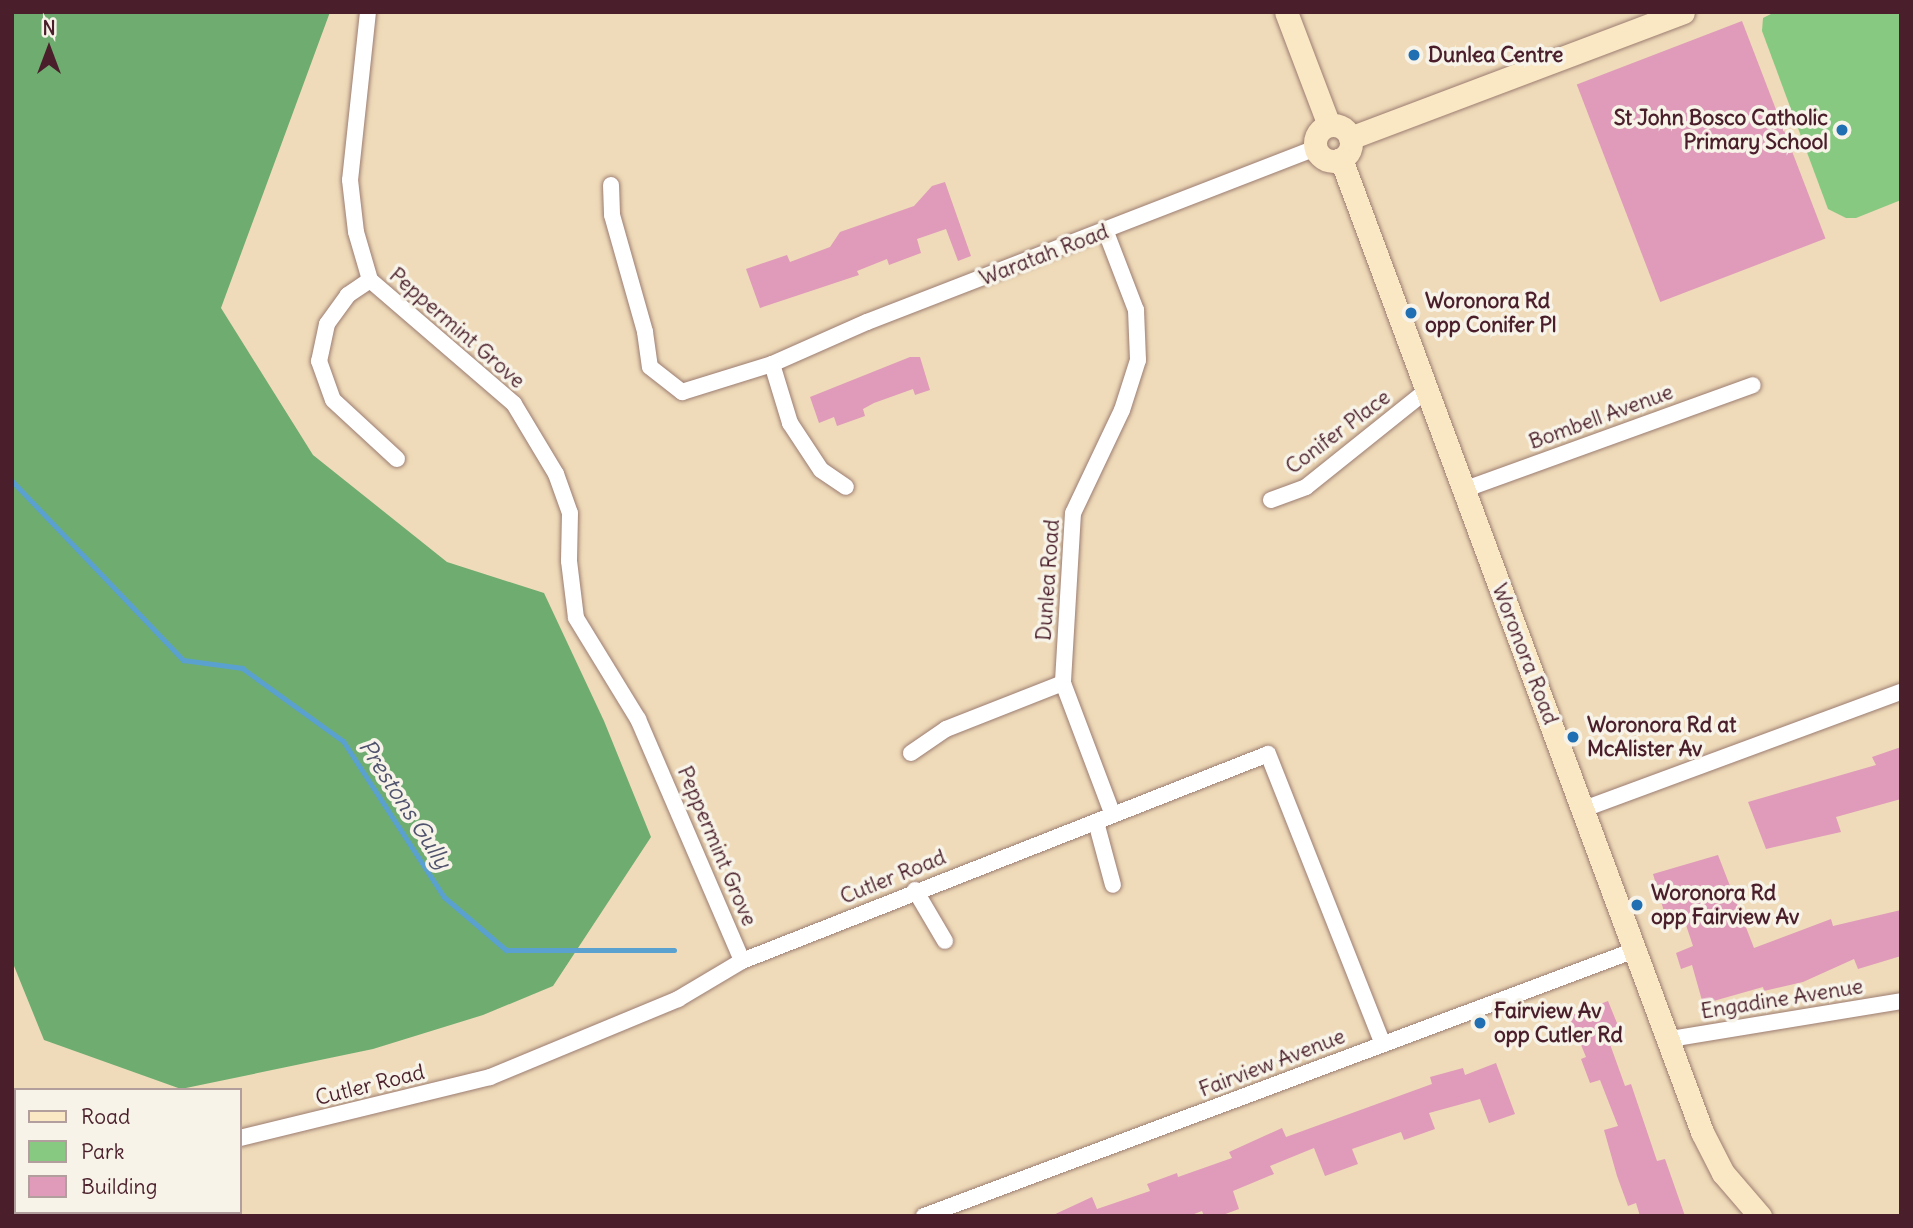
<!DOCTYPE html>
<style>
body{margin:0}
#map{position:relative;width:1913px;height:1228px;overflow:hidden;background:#efdbb9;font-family:Delius,sans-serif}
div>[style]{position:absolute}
.green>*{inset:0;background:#88c981}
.forest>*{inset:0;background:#6ead6f;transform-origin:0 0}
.stream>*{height:5px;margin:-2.5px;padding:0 2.5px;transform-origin:2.5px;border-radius:2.5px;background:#5aa1d0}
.building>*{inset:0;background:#df9bb9;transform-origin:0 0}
.roads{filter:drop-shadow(0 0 2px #9c7d72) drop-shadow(0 0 2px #9c7d72)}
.street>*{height:16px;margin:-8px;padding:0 8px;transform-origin:8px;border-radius:8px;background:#fff}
.secondary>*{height:23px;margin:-11.5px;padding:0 11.5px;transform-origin:11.5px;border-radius:11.5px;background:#fae7c3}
.secondary>.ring{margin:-11.5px;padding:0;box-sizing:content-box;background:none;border:23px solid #fae7c3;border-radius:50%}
.dots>*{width:19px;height:19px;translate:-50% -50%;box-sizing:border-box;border:4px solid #f7f3e8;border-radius:50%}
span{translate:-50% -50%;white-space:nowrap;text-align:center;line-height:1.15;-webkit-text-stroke:7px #f7f3e8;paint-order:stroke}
.poi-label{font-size:21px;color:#4a1f2b;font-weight:700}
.left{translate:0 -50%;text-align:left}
.right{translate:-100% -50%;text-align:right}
.street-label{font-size:21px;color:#4a1f2b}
.water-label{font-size:23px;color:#50536d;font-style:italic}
.frame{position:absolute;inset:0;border:14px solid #4a1f2b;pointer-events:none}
.legend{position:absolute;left:14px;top:1088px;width:228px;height:126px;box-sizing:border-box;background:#f7f3e8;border:2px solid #b29e9c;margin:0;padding:9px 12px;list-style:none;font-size:21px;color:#4a1f2b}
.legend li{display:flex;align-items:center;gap:14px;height:35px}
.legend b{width:35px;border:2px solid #b29e9c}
.north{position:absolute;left:14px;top:14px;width:70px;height:70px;-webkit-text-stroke:5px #f7f3e8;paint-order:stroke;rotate:0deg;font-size:19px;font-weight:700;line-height:28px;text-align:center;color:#4a1f2b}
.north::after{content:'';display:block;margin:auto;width:24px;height:32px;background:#4a1f2b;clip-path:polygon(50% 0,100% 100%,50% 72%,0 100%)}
</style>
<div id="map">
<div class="green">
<div style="clip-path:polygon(1775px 12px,1901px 12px,1901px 200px,1856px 218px,1846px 218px,1828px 209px,1762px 31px,1763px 18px)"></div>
</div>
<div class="forest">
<div style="clip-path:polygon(12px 12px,330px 12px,221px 308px,313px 455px,447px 562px,544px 593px,604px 721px,651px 837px,553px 986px,483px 1015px,373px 1049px,181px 1089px,44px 1040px,12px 961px)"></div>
<div style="left:161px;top:1212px;width:76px;height:4px"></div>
</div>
<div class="stream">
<div style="left:12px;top:481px;width:248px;rotate:46.3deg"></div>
<div style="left:183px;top:660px;width:60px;rotate:7.7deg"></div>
<div style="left:242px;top:668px;width:125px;rotate:35.9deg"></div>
<div style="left:343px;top:741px;width:186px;rotate:57.1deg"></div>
<div style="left:444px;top:897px;width:82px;rotate:40.5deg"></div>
<div style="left:506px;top:950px;width:168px"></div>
</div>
<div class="building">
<div style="left:1742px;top:21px;width:233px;height:177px;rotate:69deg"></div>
<div style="clip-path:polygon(945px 182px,971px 256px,958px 261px,946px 229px,917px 239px,921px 253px,889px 265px,887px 259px,857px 271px,859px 275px,760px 308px,746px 269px,787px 255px,790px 262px,830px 247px,840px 232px,914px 206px,932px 186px)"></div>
<div style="clip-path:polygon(910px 357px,920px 357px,930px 390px,915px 395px,913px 389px,874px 403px,863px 409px,865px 416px,837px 426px,834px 417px,819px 423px,810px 397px)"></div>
<div style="clip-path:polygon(1901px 747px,1901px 799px,1836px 817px,1841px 832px,1766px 849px,1748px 802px,1876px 765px,1872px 757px)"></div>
<div style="clip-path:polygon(1718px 855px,1754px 948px,1831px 919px,1833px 926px,1901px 910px,1901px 956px,1858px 969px,1854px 959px,1803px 982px,1764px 991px,1763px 987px,1703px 1004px,1692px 965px,1681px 969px,1676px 953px,1693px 946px,1681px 910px,1665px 915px,1653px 874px)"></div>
<div style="clip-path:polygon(1608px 1001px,1619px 1028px,1606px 1033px,1625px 1086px,1631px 1084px,1657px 1161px,1665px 1159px,1685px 1216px,1640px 1216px,1636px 1203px,1628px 1206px,1617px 1176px,1604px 1130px,1618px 1126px,1600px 1080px,1590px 1083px,1581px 1059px,1586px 1057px,1569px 1016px)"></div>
<div style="clip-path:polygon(1496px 1063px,1515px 1114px,1489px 1123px,1480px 1099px,1429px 1113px,1435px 1129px,1404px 1140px,1401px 1132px,1352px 1149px,1358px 1164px,1325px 1176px,1314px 1148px,1270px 1166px,1274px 1174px,1233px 1191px,1239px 1209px,1220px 1216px,1204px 1216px,1202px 1211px,1189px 1216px,1051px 1216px,1092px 1197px,1097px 1209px,1150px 1191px,1147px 1184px,1177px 1173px,1178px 1177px,1232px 1158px,1229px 1152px,1282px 1128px,1286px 1137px,1432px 1084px,1430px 1077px,1463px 1068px,1465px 1075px)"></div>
</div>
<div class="roads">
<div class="street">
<div style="left:368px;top:12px;width:169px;rotate:96.1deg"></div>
<div style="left:350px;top:180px;width:52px;rotate:83.4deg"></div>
<div style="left:356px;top:232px;width:50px;rotate:73.7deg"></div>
<div style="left:370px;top:280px;width:190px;rotate:40.7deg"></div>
<div style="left:514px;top:404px;width:82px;rotate:59deg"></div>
<div style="left:556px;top:474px;width:41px;rotate:70.3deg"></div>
<div style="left:570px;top:513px;width:48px;rotate:91.2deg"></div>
<div style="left:569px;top:561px;width:57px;rotate:83deg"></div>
<div style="left:576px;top:618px;width:119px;rotate:58.5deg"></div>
<div style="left:638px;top:719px;width:263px;rotate:66.7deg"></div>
<div style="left:611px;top:185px;width:30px;rotate:88deg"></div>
<div style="left:612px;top:215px;width:122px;rotate:74.2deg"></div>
<div style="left:645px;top:332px;width:35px;rotate:82deg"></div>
<div style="left:650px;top:367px;width:41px;rotate:38deg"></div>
<div style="left:682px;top:392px;width:94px;rotate:-17.3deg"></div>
<div style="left:772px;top:364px;width:104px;rotate:-23.9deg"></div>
<div style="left:867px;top:322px;width:482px;rotate:-21.2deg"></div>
<div style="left:1106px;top:232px;width:84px;rotate:69deg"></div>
<div style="left:1136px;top:310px;width:50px;rotate:87.7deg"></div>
<div style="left:1138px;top:360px;width:52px;rotate:107.7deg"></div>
<div style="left:1122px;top:410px;width:114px;rotate:115.4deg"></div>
<div style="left:1073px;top:513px;width:170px;rotate:93.4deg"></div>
<div style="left:1063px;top:683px;width:141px;rotate:69.3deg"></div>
<div style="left:370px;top:280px;width:27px;rotate:146deg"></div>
<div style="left:348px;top:295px;width:36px;rotate:126deg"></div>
<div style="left:327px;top:324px;width:38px;rotate:102deg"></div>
<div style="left:319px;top:361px;width:41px;rotate:70.3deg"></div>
<div style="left:333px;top:400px;width:87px;rotate:42.7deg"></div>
<div style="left:772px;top:364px;width:62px;rotate:73deg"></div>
<div style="left:790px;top:423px;width:56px;rotate:56.6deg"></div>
<div style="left:821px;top:470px;width:30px;rotate:34deg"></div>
<div style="left:1463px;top:490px;width:308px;rotate:-19.9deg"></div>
<div style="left:1271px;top:500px;width:37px;rotate:-20deg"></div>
<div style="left:1306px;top:487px;width:154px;rotate:-38.7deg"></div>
<div style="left:911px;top:753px;width:42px;rotate:-34.4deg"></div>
<div style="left:946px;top:729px;width:126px;rotate:-21.5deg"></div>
<div style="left:1584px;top:809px;width:338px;rotate:-20.3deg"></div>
<div style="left:1096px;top:822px;width:65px;rotate:74.9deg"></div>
<div style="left:915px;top:890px;width:59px;rotate:59.5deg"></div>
<div style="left:1670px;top:1039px;width:234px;rotate:-9.3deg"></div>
<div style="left:240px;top:1138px;width:257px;rotate:-13.7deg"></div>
<div style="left:490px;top:1077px;width:204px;rotate:-22.5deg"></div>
<div style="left:678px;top:999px;width:74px;rotate:-30.7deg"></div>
<div style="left:742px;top:961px;width:565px;rotate:-21.48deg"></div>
<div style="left:1268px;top:754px;width:312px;rotate:68.4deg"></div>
<div style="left:924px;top:1216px;width:759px;rotate:-20.51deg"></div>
</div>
<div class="secondary">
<div style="left:1286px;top:12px;width:121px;rotate:69.2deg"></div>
<div class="ring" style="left:1315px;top:125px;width:13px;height:13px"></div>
<div style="left:1350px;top:138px;width:356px;rotate:-20.7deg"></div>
<div style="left:1341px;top:159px;width:1038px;rotate:69.64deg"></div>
<div style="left:1702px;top:1132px;width:46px;rotate:62.9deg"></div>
<div style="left:1723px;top:1173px;width:57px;rotate:49.3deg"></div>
</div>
</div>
<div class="dots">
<div style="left:1414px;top:55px;background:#1f6fb2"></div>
<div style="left:1842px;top:130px;background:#1f6fb2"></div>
<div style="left:1411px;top:313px;background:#1f6fb2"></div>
<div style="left:1573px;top:737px;background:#1f6fb2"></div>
<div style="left:1637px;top:905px;background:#1f6fb2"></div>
<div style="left:1480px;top:1023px;background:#1f6fb2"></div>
</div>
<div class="poi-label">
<span class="left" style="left:1428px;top:55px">Dunlea Centre</span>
<span class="right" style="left:1828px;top:130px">St John Bosco Catholic<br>Primary School</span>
<span class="left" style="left:1425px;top:313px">Woronora Rd<br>opp Conifer Pl</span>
<span class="left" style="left:1587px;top:737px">Woronora Rd at<br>McAlister Av</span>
<span class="left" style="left:1651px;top:905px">Woronora Rd<br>opp Fairview Av</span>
<span class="left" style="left:1494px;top:1023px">Fairview Av<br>opp Cutler Rd</span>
</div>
<div class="street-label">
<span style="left:1044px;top:255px;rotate:-21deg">Waratah Road</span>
<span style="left:457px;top:328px;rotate:41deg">Peppermint Grove</span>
<span style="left:1601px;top:417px;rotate:-20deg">Bombell Avenue</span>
<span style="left:1338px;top:432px;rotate:-37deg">Conifer Place</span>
<span style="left:1048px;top:580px;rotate:-86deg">Dunlea Road</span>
<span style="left:1525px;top:654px;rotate:69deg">Woronora Road</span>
<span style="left:717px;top:846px;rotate:67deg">Peppermint Grove</span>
<span style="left:893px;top:877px;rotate:-22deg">Cutler Road</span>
<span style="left:1782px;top:999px;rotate:-9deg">Engadine Avenue</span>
<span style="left:1272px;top:1063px;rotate:-21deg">Fairview Avenue</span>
<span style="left:370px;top:1085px;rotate:-14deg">Cutler Road</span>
</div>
<div class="water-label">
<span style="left:405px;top:804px;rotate:57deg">Prestons Gully</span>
</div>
<div class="frame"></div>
<ul class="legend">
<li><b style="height:9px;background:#fae7c3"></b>Road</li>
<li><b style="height:19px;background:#88c981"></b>Park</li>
<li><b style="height:19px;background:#df9bb9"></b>Building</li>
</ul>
<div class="north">N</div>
</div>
